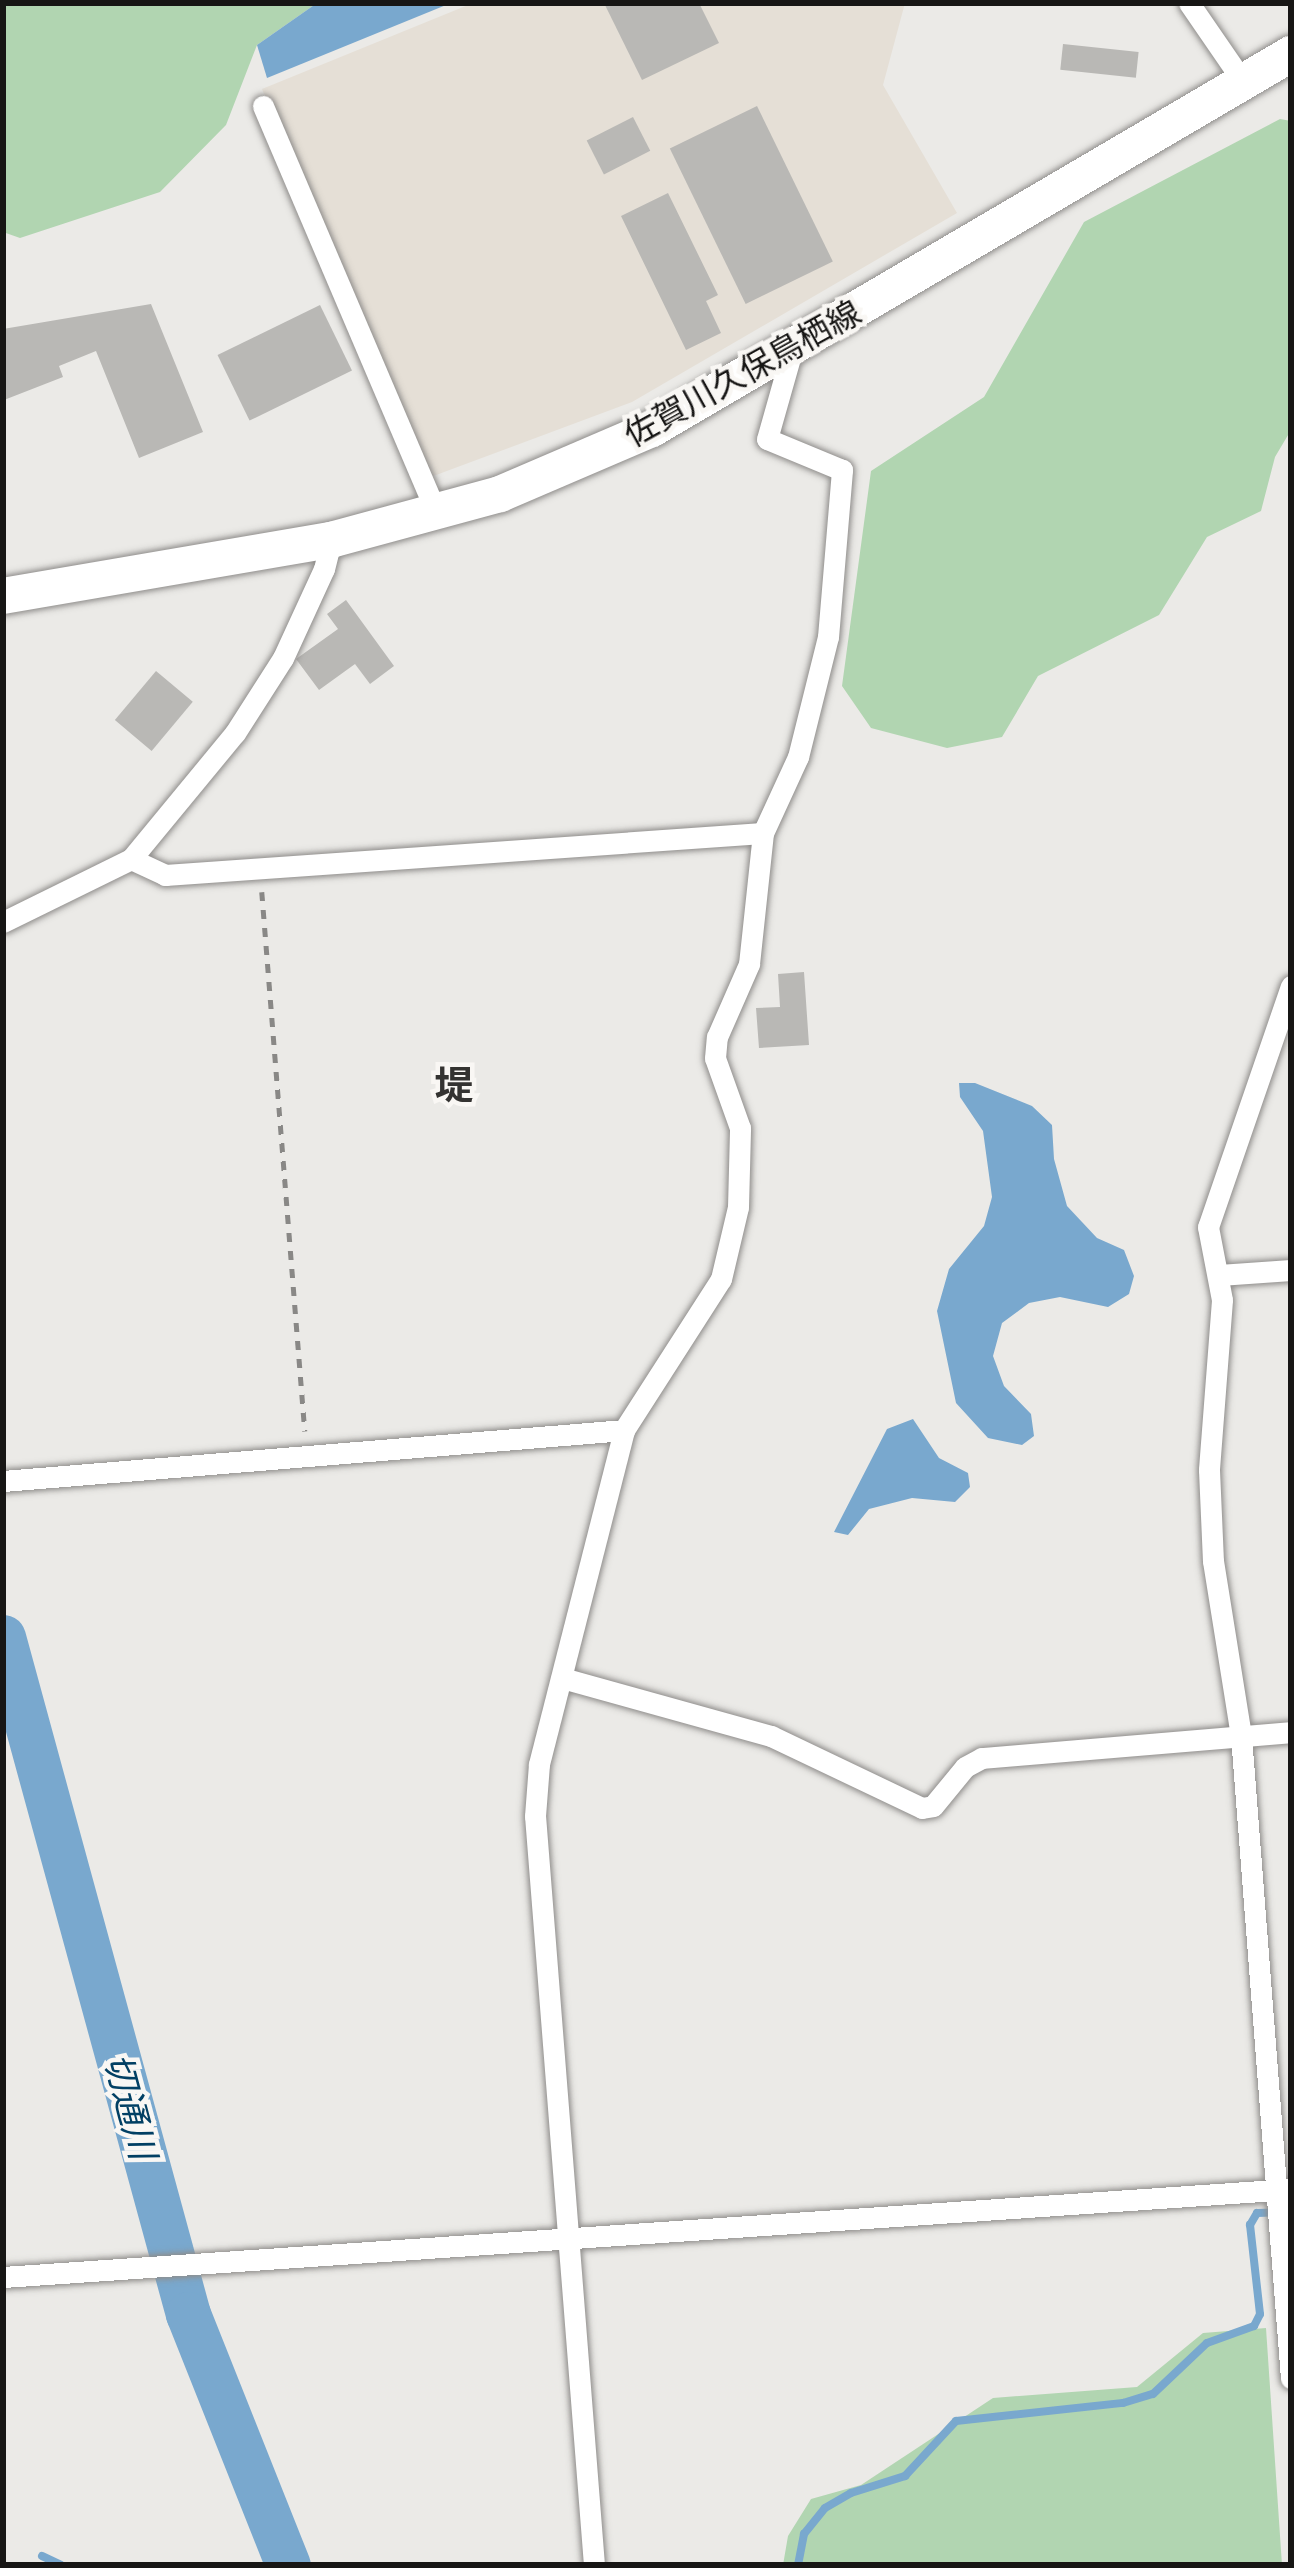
<!DOCTYPE html>
<meta charset="utf-8">
<style>
body{margin:0}
#map{position:relative;width:1294px;height:2568px;overflow:hidden;background:#ebeae7;font-family:"Golos Text","Noto Sans JP",sans-serif}
div>[style]{position:absolute}
.built>*{inset:0;background:#e5dfd6}
.green>*{inset:0;background:#b1d5b1}
.water>*{inset:0;background:#79a8ce}
.stream>*{height:8px;margin:-4px;padding:0 4px;transform-origin:4px;border-radius:4px;background:#79a8ce}
.river>*{height:45px;margin:-22.5px;padding:0 22.5px;transform-origin:22.5px;border-radius:22.5px;background:#79a8ce}
.building>*{inset:0;background:#b9b8b5;transform-origin:0 0}
.path>*{height:4.5px;margin-top:-2.25px;transform-origin:0;background:repeating-linear-gradient(90deg,#898886 0 9px,transparent 0 18px)}
.roads{filter:drop-shadow(0 0 3px #8f8d8b) drop-shadow(0 0 3px #8f8d8b)}
.minor>*{height:21px;margin:-10.5px;padding:0 10.5px;transform-origin:10.5px;border-radius:10.5px;background:#fff}
.primary>*{height:36px;margin:-18px;padding:0 18px;transform-origin:18px;border-radius:18px;background:#fff}
span{translate:-50% -50%;white-space:nowrap;text-align:center;line-height:1.15;-webkit-text-stroke:9px #f9f7f4;paint-order:stroke}
.street-label{font-size:33px;color:#171615}
.water-label{font-size:36px;color:#024064;font-style:italic}
.quarter-label{font-size:39px;color:#343331;font-weight:700}
.frame{position:absolute;inset:0;border:6px solid #171615;pointer-events:none}
</style>
<div id="map">
<div class="built">
<div style="clip-path:polygon(473px 3px,905px 3px,883px 85px,957px 213px,632px 402px,428px 478px,262px 89px)"></div>
</div>
<div class="green">
<div style="clip-path:polygon(3px 3px,317px 3px,257px 45px,226px 125px,160px 192px,20px 238px,3px 232px)"></div>
<div style="clip-path:polygon(1280px 119px,1291px 121px,1291px 430px,1275px 457px,1261px 511px,1207px 537px,1159px 615px,1038px 676px,1002px 737px,947px 748px,871px 728px,842px 686px,871px 471px,984px 397px,1084px 222px)"></div>
<div style="clip-path:polygon(1266px 2328px,1282px 2565px,783px 2565px,788px 2536px,811px 2499px,861px 2485px,993px 2398px,1137px 2387px,1203px 2333px)"></div>
</div>
<div class="water">
<div style="clip-path:polygon(317px 3px,451px 3px,267px 78px,257px 45px)"></div>
<div style="clip-path:polygon(959px 1083px,975px 1083px,1032px 1106px,1052px 1125px,1054px 1159px,1067px 1206px,1097px 1238px,1124px 1250px,1134px 1276px,1129px 1294px,1108px 1307px,1060px 1297px,1029px 1303px,1002px 1323px,993px 1356px,1004px 1386px,1031px 1414px,1034px 1436px,1022px 1445px,988px 1438px,956px 1403px,937px 1311px,949px 1269px,984px 1226px,992px 1197px,983px 1131px,960px 1097px)"></div>
<div style="clip-path:polygon(913px 1419px,939px 1458px,968px 1473px,970px 1487px,955px 1502px,912px 1498px,869px 1509px,848px 1535px,834px 1532px,887px 1429px)"></div>
</div>
<div class="stream">
<div style="left:42px;top:2556px;width:21px;rotate:25deg"></div>
<div style="left:798px;top:2565px;width:32px;rotate:-79deg"></div>
<div style="left:804px;top:2534px;width:33px;rotate:-51deg"></div>
<div style="left:825px;top:2508px;width:30px;rotate:-30deg"></div>
<div style="left:851px;top:2493px;width:57px;rotate:-17.5deg"></div>
<div style="left:905px;top:2476px;width:75px;rotate:-47.2deg"></div>
<div style="left:956px;top:2421px;width:168px;rotate:-6.2deg"></div>
<div style="left:1123px;top:2403px;width:31px;rotate:-17deg"></div>
<div style="left:1153px;top:2394px;width:74px;rotate:-43.4deg"></div>
<div style="left:1207px;top:2343px;width:50px;rotate:-19.9deg"></div>
<div style="left:1254px;top:2326px;width:13px;rotate:-63deg"></div>
<div style="left:1260px;top:2314px;width:90px;rotate:-96.4deg"></div>
<div style="left:1250px;top:2225px;width:14px;rotate:-60deg"></div>
<div style="left:1257px;top:2213px;width:34px;rotate:-2deg"></div>
</div>
<div class="river">
<div style="left:3px;top:1637px;width:702px;rotate:74.72deg"></div>
<div style="left:188px;top:2314px;width:270px;rotate:68.3deg"></div>
</div>
<div class="building">
<div style="clip-path:polygon(604px 3px,699px 3px,719px 43px,642px 80px)"></div>
<div style="left:1063px;top:44px;width:76px;height:26px;rotate:6deg"></div>
<div style="left:757px;top:106px;width:173px;height:97px;rotate:64deg"></div>
<div style="left:633px;top:117px;width:38px;height:52px;rotate:63deg"></div>
<div style="clip-path:polygon(668px 193px,718px 295px,706px 301px,721px 333px,686px 350px,621px 216px)"></div>
<div style="clip-path:polygon(151px 304px,203px 432px,139px 458px,96px 351px,59px 366px,63px 377px,4px 400px,3px 329px)"></div>
<div style="left:320px;top:305px;width:73px;height:114px;rotate:64deg"></div>
<div style="clip-path:polygon(346px 600px,394px 666px,370px 684px,355px 664px,319px 690px,296px 659px,338px 629px,327px 614px)"></div>
<div style="left:156px;top:671px;width:48px;height:64px;rotate:40deg"></div>
<div style="clip-path:polygon(804px 972px,809px 1045px,759px 1048px,756px 1008px,780px 1007px,778px 974px)"></div>
</div>
<div class="path">
<div style="left:262px;top:892px;width:541px;rotate:85.44deg"></div>
</div>
<div class="roads">
<div class="minor">
<div style="left:1189px;top:3px;width:97px;rotate:55.5deg"></div>
<div style="left:263px;top:106px;width:441px;rotate:66.9deg"></div>
<div style="left:131px;top:859px;width:38px;rotate:25deg"></div>
<div style="left:165px;top:875px;width:599px;rotate:-4.02deg"></div>
<div style="left:3px;top:922px;width:143px;rotate:-26.2deg"></div>
<div style="left:131px;top:859px;width:163px;rotate:-50.5deg"></div>
<div style="left:235px;top:733px;width:89px;rotate:-57.4deg"></div>
<div style="left:283px;top:658px;width:98px;rotate:-65.3deg"></div>
<div style="left:324px;top:569px;width:30px;rotate:-76deg"></div>
<div style="left:1291px;top:986px;width:255px;rotate:109deg"></div>
<div style="left:1208px;top:1227px;width:74px;rotate:79.1deg"></div>
<div style="left:1222px;top:1300px;width:170px;rotate:94.4deg"></div>
<div style="left:1209px;top:1470px;width:91px;rotate:87.5deg"></div>
<div style="left:1213px;top:1561px;width:177px;rotate:80.9deg"></div>
<div style="left:1241px;top:1736px;width:644px;rotate:85.55deg"></div>
<div style="left:1219px;top:1275px;width:72px;rotate:-4deg"></div>
<div style="left:3px;top:1481px;width:623px;rotate:-4.69deg"></div>
<div style="left:562px;top:1678px;width:217px;rotate:15.5deg"></div>
<div style="left:771px;top:1736px;width:167px;rotate:25.5deg"></div>
<div style="left:922px;top:1808px;width:11px;rotate:-10deg"></div>
<div style="left:933px;top:1806px;width:50px;rotate:-50.6deg"></div>
<div style="left:965px;top:1767px;width:19px;rotate:-28deg"></div>
<div style="left:982px;top:1758px;width:310px;rotate:-4.8deg"></div>
<div style="left:3px;top:2277px;width:1291px;rotate:-3.91deg"></div>
<div style="left:594px;top:2565px;width:751px;rotate:-94.5deg"></div>
<div style="left:535px;top:1816px;width:52px;rotate:-85.6deg"></div>
<div style="left:539px;top:1764px;width:345px;rotate:-75.7deg"></div>
<div style="left:624px;top:1430px;width:179px;rotate:-57.3deg"></div>
<div style="left:721px;top:1279px;width:74px;rotate:-76.7deg"></div>
<div style="left:738px;top:1207px;width:79px;rotate:-88.5deg"></div>
<div style="left:740px;top:1128px;width:74px;rotate:-109.7deg"></div>
<div style="left:715px;top:1058px;width:21px;rotate:-85deg"></div>
<div style="left:717px;top:1037px;width:80px;rotate:-66.3deg"></div>
<div style="left:749px;top:964px;width:132px;rotate:-83.9deg"></div>
<div style="left:763px;top:833px;width:84px;rotate:-65.3deg"></div>
<div style="left:798px;top:757px;width:124px;rotate:-76deg"></div>
<div style="left:828px;top:637px;width:168px;rotate:-85.2deg"></div>
<div style="left:842px;top:470px;width:81px;rotate:-157.5deg"></div>
<div style="left:767px;top:439px;width:96px;rotate:-74.2deg"></div>
</div>
<div class="primary">
<div style="left:3px;top:596px;width:333px;rotate:-9.7deg"></div>
<div style="left:331px;top:540px;width:175px;rotate:-15.2deg"></div>
<div style="left:500px;top:494px;width:165px;rotate:-23.2deg"></div>
<div style="left:652px;top:429px;width:741px;rotate:-30.41deg"></div>
</div>
</div>
<div class="street-label">
<span style="left:742px;top:373px;rotate:-29deg">佐賀川久保鳥栖線</span>
</div>
<div class="water-label">
<span style="left:131px;top:2106px;rotate:75deg">切通川</span>
</div>
<div class="quarter-label">
<span style="left:454px;top:1085px">堤</span>
</div>
<div class="frame"></div>
</div>
